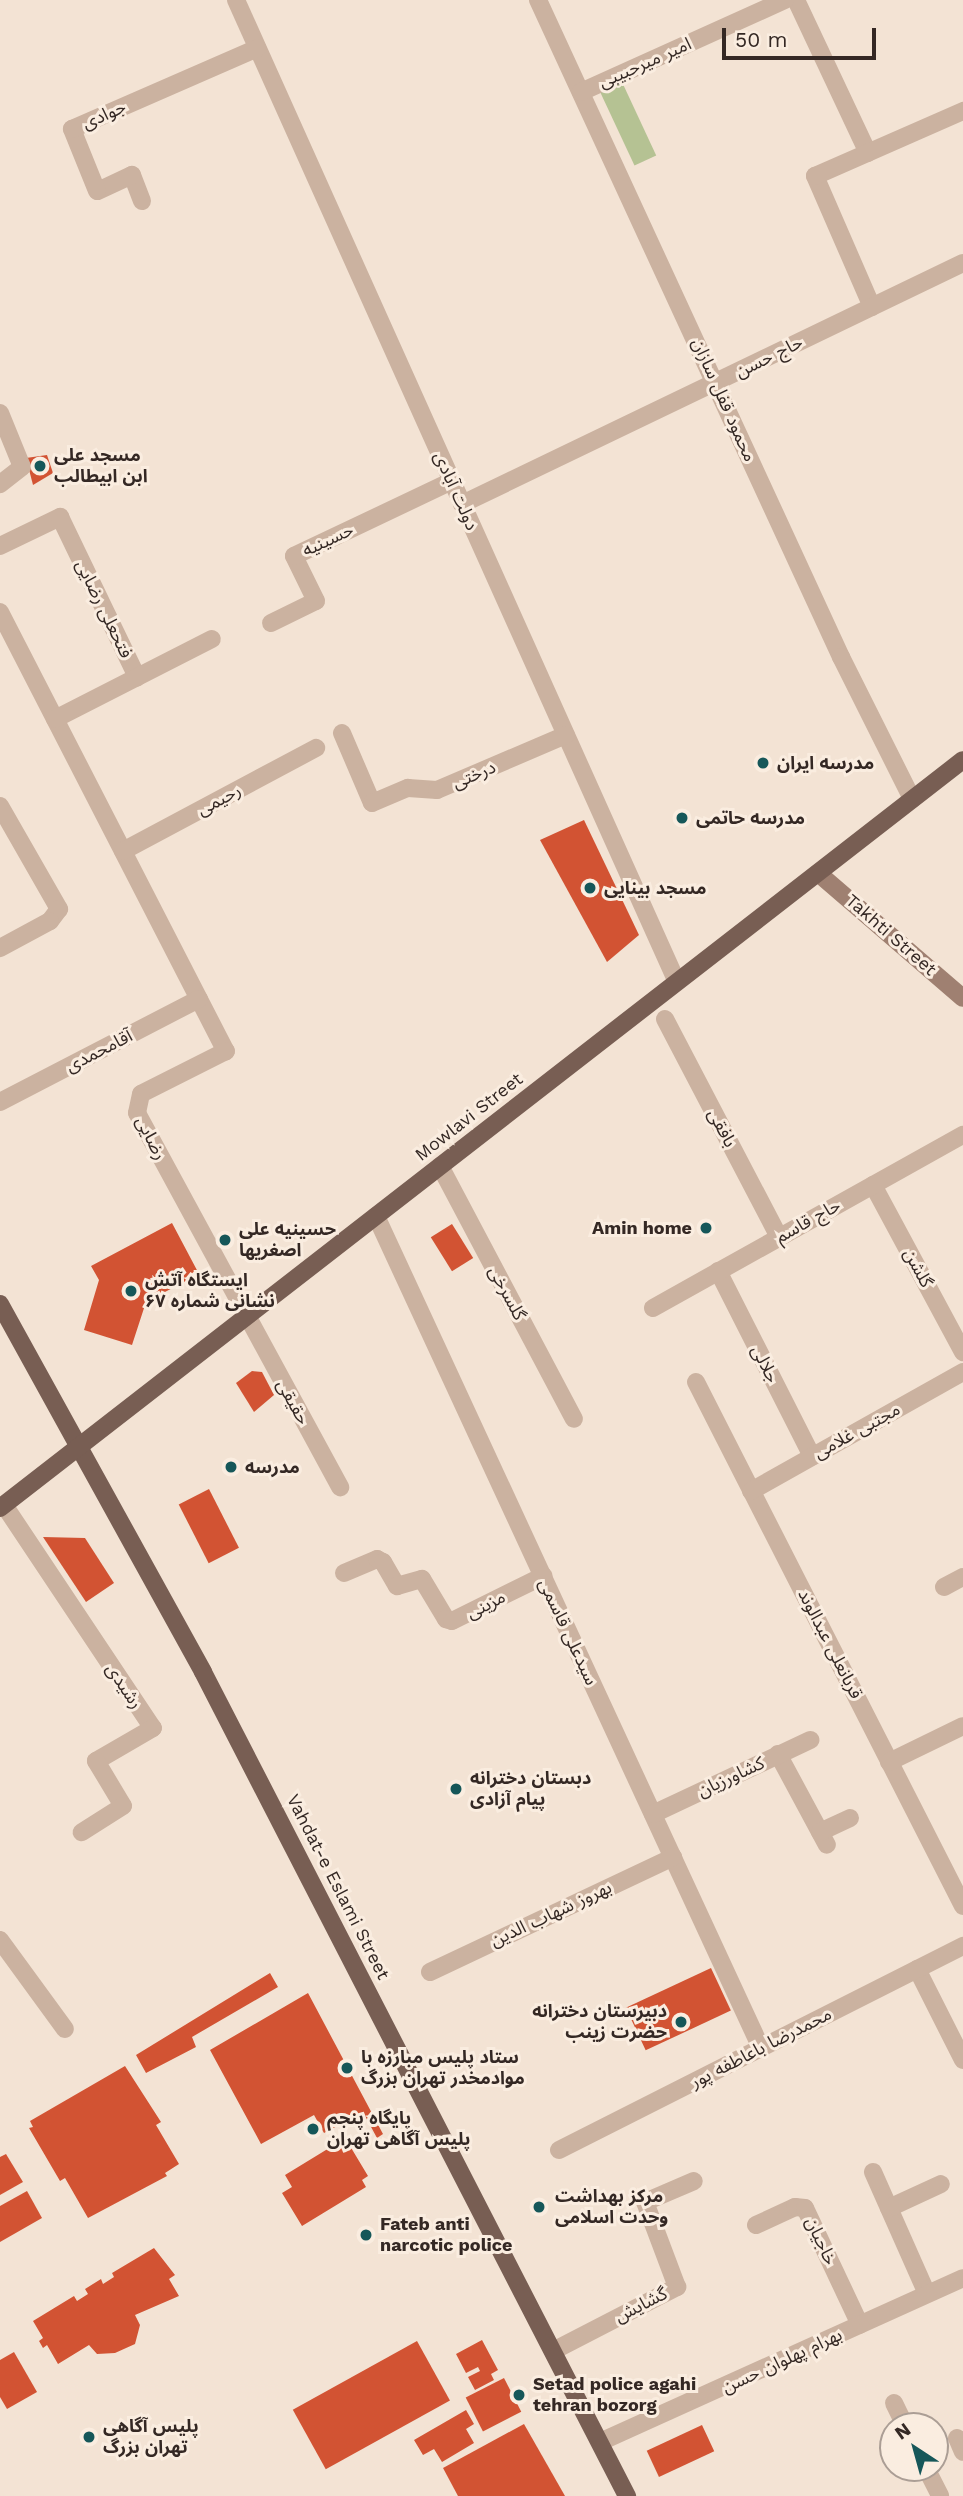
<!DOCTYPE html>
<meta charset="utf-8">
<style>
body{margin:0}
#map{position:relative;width:963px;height:2496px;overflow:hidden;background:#f3e3d4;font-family:"Work Sans","Noto Sans Arabic",sans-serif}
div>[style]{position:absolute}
.green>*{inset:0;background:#b5c293;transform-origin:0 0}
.building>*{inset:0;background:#d25333;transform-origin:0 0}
.minor>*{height:18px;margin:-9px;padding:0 9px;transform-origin:9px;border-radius:9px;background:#cbb2a0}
.tertiary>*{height:18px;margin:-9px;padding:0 9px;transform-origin:9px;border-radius:9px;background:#cbb2a0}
.secondary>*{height:18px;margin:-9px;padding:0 9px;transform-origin:9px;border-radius:9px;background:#9f8071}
.primary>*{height:18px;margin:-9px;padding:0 9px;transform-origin:9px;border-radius:9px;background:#785e53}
.dots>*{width:19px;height:19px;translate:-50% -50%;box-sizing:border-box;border:4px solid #faede0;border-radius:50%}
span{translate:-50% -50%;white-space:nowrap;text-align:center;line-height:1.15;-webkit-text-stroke:6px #faede0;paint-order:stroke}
.street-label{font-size:18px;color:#342824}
.poi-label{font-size:18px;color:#342824;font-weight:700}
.left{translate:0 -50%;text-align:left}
.right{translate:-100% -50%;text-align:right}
.north{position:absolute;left:879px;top:2412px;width:70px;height:70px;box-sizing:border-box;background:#faede0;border:2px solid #ab9e95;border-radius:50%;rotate:324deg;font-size:19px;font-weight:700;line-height:28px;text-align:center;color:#342824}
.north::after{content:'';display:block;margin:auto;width:24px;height:32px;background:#165759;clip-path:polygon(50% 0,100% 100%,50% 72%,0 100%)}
.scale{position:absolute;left:722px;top:28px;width:154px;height:32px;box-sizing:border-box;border:4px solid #342824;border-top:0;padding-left:9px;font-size:21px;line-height:24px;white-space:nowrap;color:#342824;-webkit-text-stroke:5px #faede0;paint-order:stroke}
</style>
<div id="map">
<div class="green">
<div style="left:622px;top:82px;width:81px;height:24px;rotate:65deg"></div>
</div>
<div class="building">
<div style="clip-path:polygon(47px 455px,53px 473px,33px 485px,26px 458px)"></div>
<div style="clip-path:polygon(584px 820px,639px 935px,607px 962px,540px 840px)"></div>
<div style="clip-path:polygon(172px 1223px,199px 1274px,146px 1302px,132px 1345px,84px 1330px,99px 1280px,91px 1266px)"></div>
<div style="left:452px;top:1224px;width:40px;height:25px;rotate:58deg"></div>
<div style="clip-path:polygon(252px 1371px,262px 1372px,274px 1395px,254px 1412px,236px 1383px)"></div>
<div style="left:209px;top:1489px;width:66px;height:34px;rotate:63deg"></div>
<div style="clip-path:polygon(43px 1537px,85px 1538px,114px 1583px,86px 1602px)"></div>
<div style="left:711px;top:1968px;width:47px;height:94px;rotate:65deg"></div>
<div style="clip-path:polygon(270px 1973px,278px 1987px,192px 2037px,196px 2047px,146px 2073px,136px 2055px)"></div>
<div style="clip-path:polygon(308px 1993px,383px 2134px,377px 2138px,363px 2112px,324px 2133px,314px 2115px,261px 2144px,210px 2050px)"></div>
<div style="clip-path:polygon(125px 2066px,161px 2122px,156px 2125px,179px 2164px,165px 2173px,167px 2176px,88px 2218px,65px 2178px,60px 2181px,29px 2128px,33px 2127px,30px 2121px)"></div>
<div style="clip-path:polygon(339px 2142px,344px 2149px,350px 2146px,368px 2176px,362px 2180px,366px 2187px,302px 2226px,282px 2193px,292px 2187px,285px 2175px)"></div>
<div style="clip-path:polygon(6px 2154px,23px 2182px,0 2195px,0 2157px)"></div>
<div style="clip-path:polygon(27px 2191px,42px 2218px,0 2242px,0 2206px)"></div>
<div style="clip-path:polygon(154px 2248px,175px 2275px,169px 2279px,179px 2296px,135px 2315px,140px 2325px,135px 2344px,115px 2353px,97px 2354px,89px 2345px,58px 2364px,47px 2345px,43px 2348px,39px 2341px,43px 2338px,33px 2321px,74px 2296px,77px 2301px,88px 2294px,85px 2289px,101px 2279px,103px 2284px,114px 2277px,112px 2273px)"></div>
<div style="clip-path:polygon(482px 2340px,498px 2370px,491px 2374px,494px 2380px,475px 2390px,468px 2377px,480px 2371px,478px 2367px,466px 2373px,456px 2354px)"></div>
<div style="left:417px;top:2341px;width:68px;height:142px;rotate:61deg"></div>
<div style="clip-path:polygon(14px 2352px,37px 2392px,7px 2409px,0 2397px,0 2360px)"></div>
<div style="left:504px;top:2378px;width:38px;height:43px;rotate:63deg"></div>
<div style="clip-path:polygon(466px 2410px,474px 2424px,466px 2429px,474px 2443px,442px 2462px,434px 2449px,423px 2455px,414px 2440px)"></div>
<div style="clip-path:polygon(524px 2424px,565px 2496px,458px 2496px,443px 2468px)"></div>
<div style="left:702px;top:2425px;width:29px;height:61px;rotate:65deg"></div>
</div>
<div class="minor">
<div style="left:236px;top:0;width:1076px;rotate:65.82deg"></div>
<div style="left:538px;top:0;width:724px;rotate:65.24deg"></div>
<div style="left:841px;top:657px;width:159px;rotate:63.4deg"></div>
<div style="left:796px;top:0;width:169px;rotate:64.8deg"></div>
<div style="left:581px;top:92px;width:224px;rotate:-24.3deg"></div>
<div style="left:142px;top:201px;width:28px;rotate:-111deg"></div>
<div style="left:132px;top:175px;width:38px;rotate:155deg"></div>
<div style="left:97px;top:191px;width:67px;rotate:-112deg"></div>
<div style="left:72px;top:129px;width:202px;rotate:-23.6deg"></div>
<div style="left:872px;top:307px;width:143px;rotate:-113.5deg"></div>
<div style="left:815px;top:176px;width:162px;rotate:-23.7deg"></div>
<div style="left:0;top:413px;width:58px;rotate:67.8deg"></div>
<div style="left:22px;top:467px;width:28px;rotate:142deg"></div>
<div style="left:462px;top:504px;width:556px;rotate:-25.69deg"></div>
<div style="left:0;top:546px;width:67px;rotate:-25.8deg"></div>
<div style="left:60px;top:517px;width:178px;rotate:64.3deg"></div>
<div style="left:0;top:612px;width:494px;rotate:62.8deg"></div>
<div style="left:226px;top:1051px;width:95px;rotate:153.2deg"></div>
<div style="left:141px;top:1094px;width:19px;rotate:102deg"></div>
<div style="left:137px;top:1113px;width:426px;rotate:61.5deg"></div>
<div style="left:271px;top:623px;width:50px;rotate:-26.1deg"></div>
<div style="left:316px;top:601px;width:50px;rotate:-116.1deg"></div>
<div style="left:294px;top:556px;width:175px;rotate:-25.4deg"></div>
<div style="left:55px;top:719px;width:176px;rotate:-27deg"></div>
<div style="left:342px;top:733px;width:76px;rotate:66.8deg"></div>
<div style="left:372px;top:803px;width:39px;rotate:-23deg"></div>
<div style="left:408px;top:788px;width:29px;rotate:4deg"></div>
<div style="left:437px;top:790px;width:140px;rotate:-23.1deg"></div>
<div style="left:0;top:806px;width:119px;rotate:60.2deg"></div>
<div style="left:59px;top:909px;width:15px;rotate:127deg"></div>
<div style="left:50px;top:921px;width:57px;rotate:151.6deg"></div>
<div style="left:123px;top:851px;width:219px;rotate:-28.1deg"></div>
<div style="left:665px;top:1019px;width:246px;rotate:62.4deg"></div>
<div style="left:0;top:1102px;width:224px;rotate:-27.4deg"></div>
<div style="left:440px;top:1166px;width:286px;rotate:62.1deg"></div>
<div style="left:873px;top:1185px;width:190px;rotate:61.7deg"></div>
<div style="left:376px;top:1216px;width:917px;rotate:65.17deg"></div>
<div style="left:718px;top:1271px;width:208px;rotate:63.1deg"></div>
<div style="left:653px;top:1308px;width:355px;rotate:-29.2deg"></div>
<div style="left:696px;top:1382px;width:588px;rotate:63deg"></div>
<div style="left:751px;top:1491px;width:243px;rotate:-29.3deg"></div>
<div style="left:4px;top:1505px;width:268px;rotate:56.3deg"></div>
<div style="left:153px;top:1728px;width:66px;rotate:149.9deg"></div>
<div style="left:96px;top:1761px;width:52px;rotate:59deg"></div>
<div style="left:123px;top:1806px;width:49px;rotate:147.6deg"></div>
<div style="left:344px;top:1573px;width:36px;rotate:-23deg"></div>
<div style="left:377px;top:1559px;width:7px;rotate:27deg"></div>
<div style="left:383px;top:1562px;width:28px;rotate:60deg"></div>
<div style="left:397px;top:1586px;width:26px;rotate:-16deg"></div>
<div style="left:422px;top:1579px;width:47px;rotate:59deg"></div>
<div style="left:446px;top:1619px;width:6px;rotate:18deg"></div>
<div style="left:452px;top:1621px;width:102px;rotate:-26.3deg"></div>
<div style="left:944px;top:1587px;width:21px;rotate:-28deg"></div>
<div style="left:778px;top:1754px;width:103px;rotate:61.7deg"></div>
<div style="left:889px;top:1762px;width:82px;rotate:-25.9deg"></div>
<div style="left:653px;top:1814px;width:174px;rotate:-25.2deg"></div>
<div style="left:820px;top:1832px;width:33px;rotate:-25deg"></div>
<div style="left:0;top:1940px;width:110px;rotate:53.9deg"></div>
<div style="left:917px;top:1969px;width:102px;rotate:63.2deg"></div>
<div style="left:430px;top:1972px;width:269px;rotate:-25.3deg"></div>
<div style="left:559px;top:2150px;width:453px;rotate:-26.8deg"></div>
<div style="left:873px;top:2172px;width:133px;rotate:66.1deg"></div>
<div style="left:889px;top:2208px;width:57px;rotate:-24.8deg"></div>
<div style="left:756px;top:2225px;width:43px;rotate:-24.8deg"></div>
<div style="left:795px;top:2207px;width:10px;rotate:6deg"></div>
<div style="left:805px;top:2208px;width:129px;rotate:64.8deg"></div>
<div style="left:553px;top:2351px;width:140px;rotate:-27.3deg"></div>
<div style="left:677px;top:2287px;width:91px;rotate:-110.6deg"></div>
<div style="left:645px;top:2202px;width:53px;rotate:-23.2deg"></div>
<div style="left:894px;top:2403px;width:25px;rotate:64deg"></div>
<div style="left:957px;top:2438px;width:15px;rotate:67deg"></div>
<div style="left:926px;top:2468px;width:31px;rotate:63deg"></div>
</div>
<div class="tertiary">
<div style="left:600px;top:2442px;width:398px;rotate:-24.3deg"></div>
</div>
<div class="secondary">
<div style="left:818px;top:873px;width:191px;rotate:40.8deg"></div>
</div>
<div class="primary">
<div style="left:0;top:1304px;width:420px;rotate:61.1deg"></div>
<div style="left:203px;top:1672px;width:927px;rotate:62.77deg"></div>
<div style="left:0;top:1508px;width:1219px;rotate:-37.84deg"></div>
</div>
<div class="dots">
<div style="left:40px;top:466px;background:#165759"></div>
<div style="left:763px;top:763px;background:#165759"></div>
<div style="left:682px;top:818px;background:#165759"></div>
<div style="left:590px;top:888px;background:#165759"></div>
<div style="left:706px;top:1228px;background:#165759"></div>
<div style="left:225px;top:1240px;background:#165759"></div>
<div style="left:131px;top:1291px;background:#165759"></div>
<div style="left:231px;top:1467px;background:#165759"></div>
<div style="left:456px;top:1789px;background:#165759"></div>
<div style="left:681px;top:2022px;background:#165759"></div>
<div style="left:347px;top:2068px;background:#165759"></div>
<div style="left:313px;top:2129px;background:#165759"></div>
<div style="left:539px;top:2207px;background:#165759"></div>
<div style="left:366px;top:2235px;background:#165759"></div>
<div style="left:519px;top:2395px;background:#165759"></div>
<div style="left:89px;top:2437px;background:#165759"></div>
</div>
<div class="street-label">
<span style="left:645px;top:63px;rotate:-24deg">امیر میرحبیبی</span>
<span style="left:104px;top:115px;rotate:-24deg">جوادی</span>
<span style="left:769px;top:357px;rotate:-26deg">حاج حسن</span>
<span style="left:724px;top:400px;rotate:66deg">محمود قفل سازان</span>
<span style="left:456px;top:491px;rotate:66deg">دولت آبادی</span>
<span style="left:328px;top:540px;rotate:-25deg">حسینیه</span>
<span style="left:104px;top:609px;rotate:64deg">فتحعلی رضایی</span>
<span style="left:474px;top:775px;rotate:-23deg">درختی</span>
<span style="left:219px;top:800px;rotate:-28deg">رحیمی</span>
<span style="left:891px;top:935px;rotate:41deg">Takhti Street</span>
<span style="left:99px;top:1051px;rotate:-27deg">آقامحمدی</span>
<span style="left:469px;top:1117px;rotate:-38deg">Mowlavi Street</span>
<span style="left:722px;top:1128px;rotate:62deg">بافقی</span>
<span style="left:151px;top:1138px;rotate:63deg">رضایی</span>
<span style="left:808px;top:1221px;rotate:-29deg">حاج قاسم</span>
<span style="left:918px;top:1268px;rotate:62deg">گلشن</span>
<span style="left:507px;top:1293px;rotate:62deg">گلسرخی</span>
<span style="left:765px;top:1364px;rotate:63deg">جلالی</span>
<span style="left:293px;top:1402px;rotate:61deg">حقیقی</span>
<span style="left:857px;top:1431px;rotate:-29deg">مجتبی غلامی</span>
<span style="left:486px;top:1605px;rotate:-27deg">مزینی</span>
<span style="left:568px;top:1632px;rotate:65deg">سیدعلی قاسمی</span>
<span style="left:830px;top:1644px;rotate:63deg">قربانعلی عبدالوند</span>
<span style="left:124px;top:1686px;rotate:56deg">رشیدی</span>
<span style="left:731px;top:1777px;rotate:-25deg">کشاورزیان</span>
<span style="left:338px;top:1887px;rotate:63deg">Vahdat-e Eslami Street</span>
<span style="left:551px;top:1914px;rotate:-25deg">بهروز شهاب الدین</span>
<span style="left:761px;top:2048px;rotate:-27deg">محمدرضا باعاطفه پور</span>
<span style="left:821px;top:2241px;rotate:65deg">خاجیان</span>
<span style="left:641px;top:2305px;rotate:-27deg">گشایش</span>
<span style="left:782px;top:2361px;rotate:-25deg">بهرام پهلوان حسن</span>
</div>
<div class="poi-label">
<span class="left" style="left:54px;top:466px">مسجد علی<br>ابن ابیطالب</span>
<span class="left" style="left:777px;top:763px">مدرسه ایران</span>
<span class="left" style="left:696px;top:818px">مدرسه حاتمی</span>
<span class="left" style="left:604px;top:888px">مسجد بینایی</span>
<span class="right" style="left:692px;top:1228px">Amin home</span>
<span class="left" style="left:239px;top:1240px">حسینیه علی<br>اصغریها</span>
<span class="left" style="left:145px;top:1291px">ایستگاه آتش<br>نشانی شماره ۶۷</span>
<span class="left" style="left:245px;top:1467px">مدرسه</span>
<span class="left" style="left:470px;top:1789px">دبستان دخترانه<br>پیام آزادی</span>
<span class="right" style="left:667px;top:2022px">دبیرستان دخترانه<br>حضرت زینب</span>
<span class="left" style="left:361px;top:2068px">ستاد پلیس مبارزه با<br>موادمخدر تهران بزرگ</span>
<span class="left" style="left:327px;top:2129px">پایگاه پنجم<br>پلیس آگاهی تهران</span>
<span class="left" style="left:555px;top:2207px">مرکز بهداشت<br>وحدت اسلامی</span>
<span class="left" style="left:380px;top:2235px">Fateb anti<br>narcotic police</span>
<span class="left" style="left:533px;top:2395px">Setad police agahi<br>tehran bozorg</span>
<span class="left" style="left:103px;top:2437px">پلیس آگاهی<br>تهران بزرگ</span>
</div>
<div class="north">N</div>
<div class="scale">50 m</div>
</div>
